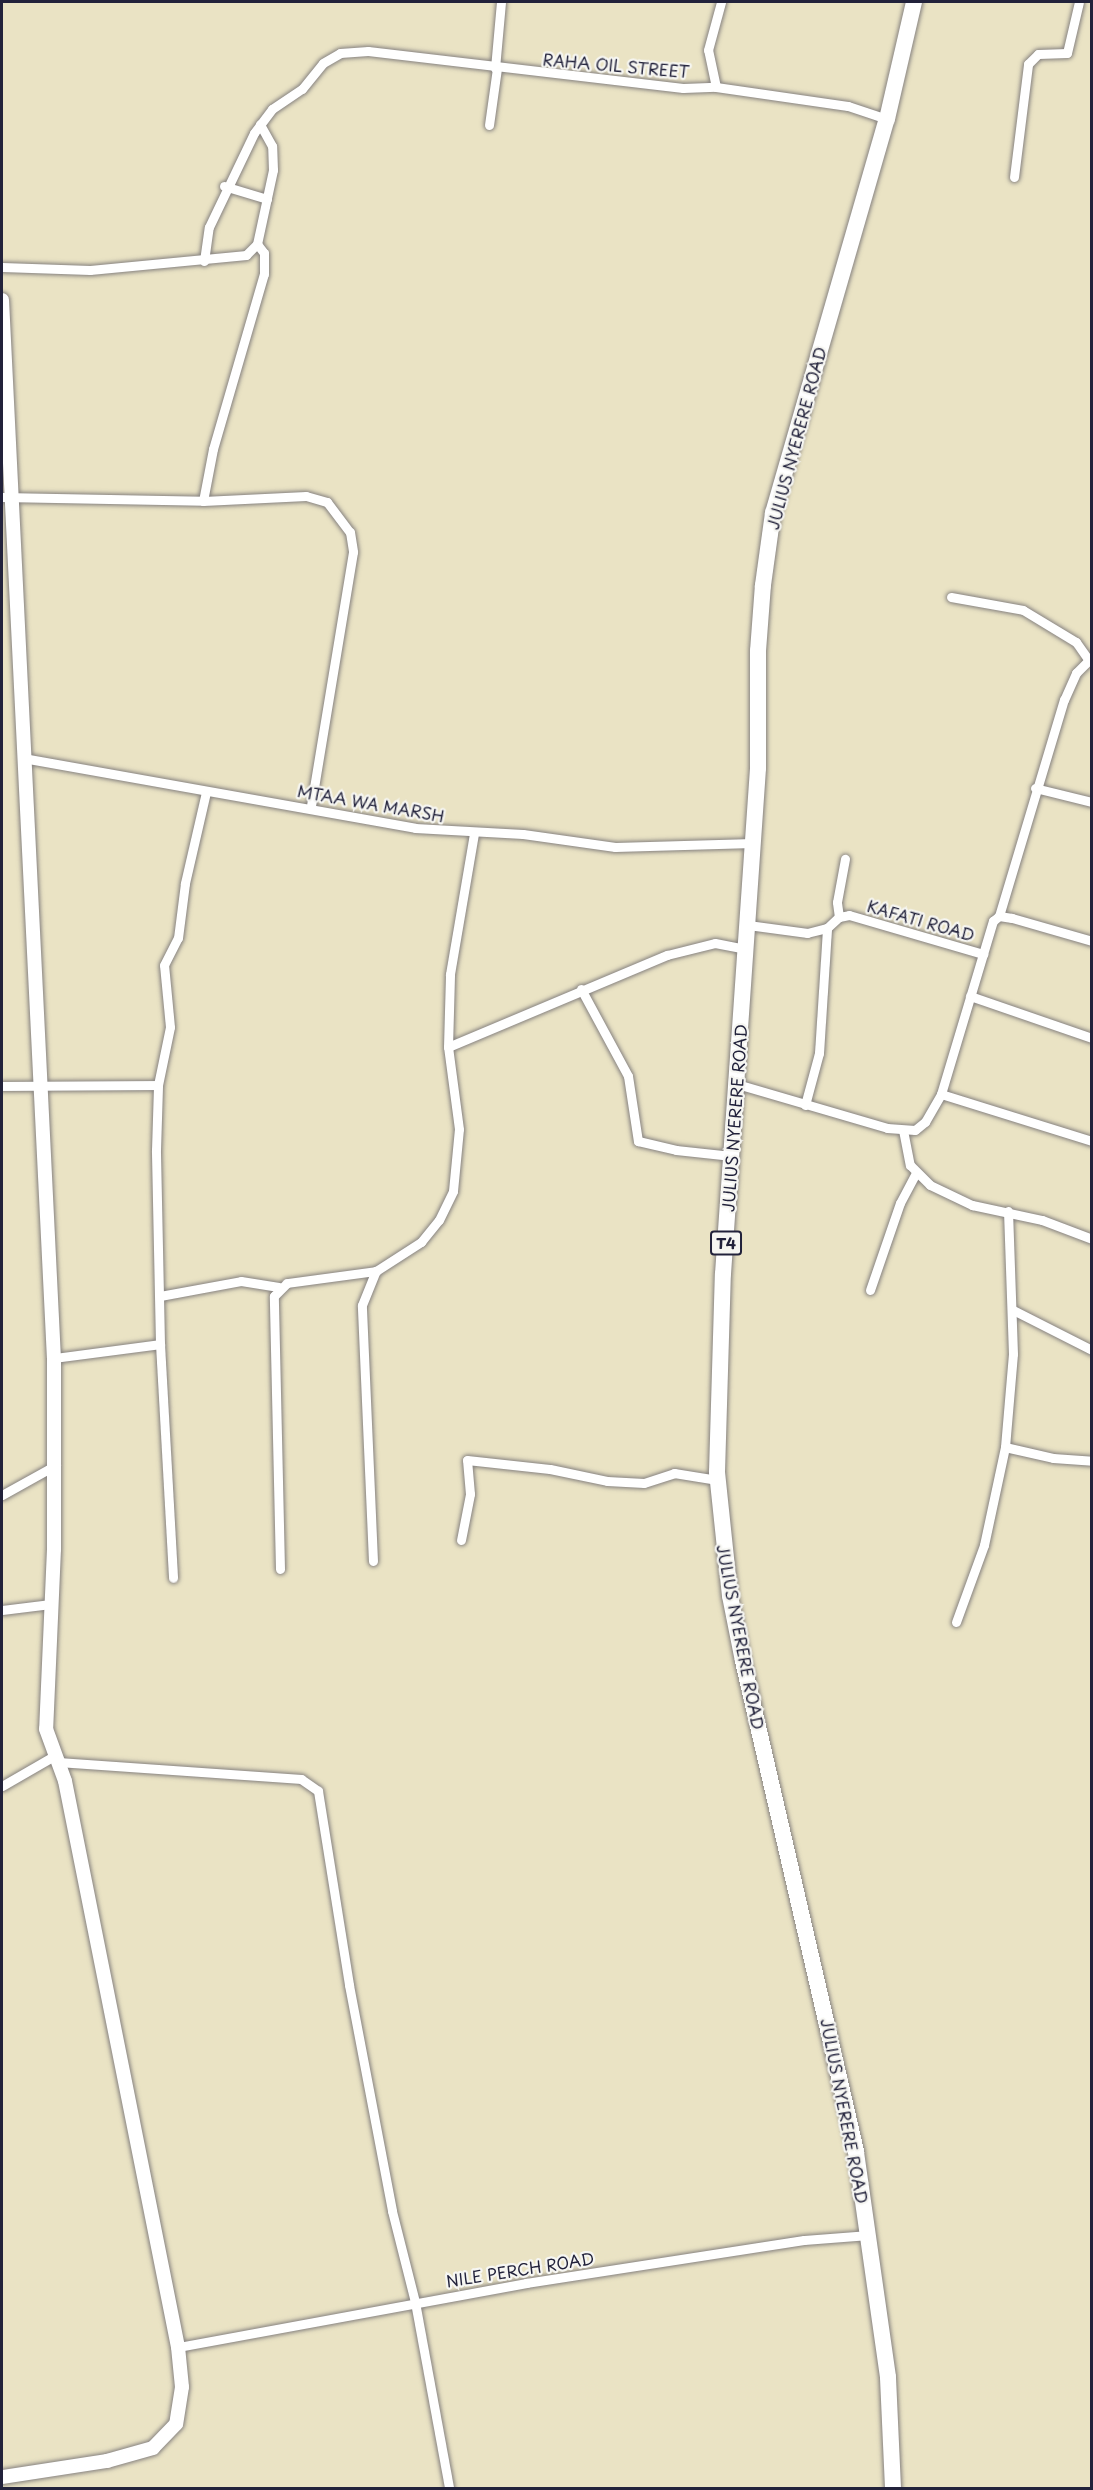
<!DOCTYPE html>
<style>
body{margin:0}
#map{position:relative;width:1093px;height:2490px;overflow:hidden;background:#eae3c4;font-family:"Playpen Sans",sans-serif}
div>[style]{position:absolute}
.roads{filter:drop-shadow(0 0 2px #868280) drop-shadow(0 0 2px #868280)}
.street>*{height:9px;margin:-4.5px;padding:0 4.5px;transform-origin:4.5px;border-radius:4.5px;background:#fff}
.secondary>*{height:14px;margin:-7px;padding:0 7px;transform-origin:7px;border-radius:7px;background:#fff}
.highway>*{height:16px;margin:-8px;padding:0 8px;transform-origin:8px;border-radius:8px;background:#fff}
span{translate:-50% -50%;white-space:nowrap;text-align:center;line-height:1.15;-webkit-text-stroke:4.5px #f6f6f2;paint-order:stroke}
.shield-label span{padding:2px 4px;background:#f6f6f2;border:2px solid;border-radius:4px;-webkit-text-stroke-width:0}
.shield-label{font-size:15px;color:#22223b;font-weight:700}
.street-label{font-size:16px;color:#22223b}
.frame{position:absolute;inset:0;border:3px solid #22223b;pointer-events:none}
</style>
<div id="map">
<div class="roads">
<div class="street">
<div style="left:495px;top:68px;width:66px;rotate:-84.8deg"></div>
<div style="left:716px;top:87px;width:38px;rotate:-102deg"></div>
<div style="left:708px;top:50px;width:50px;rotate:-74.8deg"></div>
<div style="left:489px;top:125px;width:58px;rotate:-82deg"></div>
<div style="left:1014px;top:177px;width:114px;rotate:-82.9deg"></div>
<div style="left:1028px;top:64px;width:14px;rotate:-45deg"></div>
<div style="left:1038px;top:54px;width:29px;rotate:-2deg"></div>
<div style="left:1067px;top:53px;width:52px;rotate:-76.8deg"></div>
<div style="left:224px;top:186px;width:45px;rotate:16.8deg"></div>
<div style="left:204px;top:261px;width:34px;rotate:-82deg"></div>
<div style="left:209px;top:227px;width:104px;rotate:-64.4deg"></div>
<div style="left:254px;top:133px;width:30px;rotate:-53deg"></div>
<div style="left:272px;top:109px;width:36px;rotate:-34deg"></div>
<div style="left:302px;top:89px;width:33px;rotate:-51deg"></div>
<div style="left:323px;top:63px;width:20px;rotate:-30deg"></div>
<div style="left:340px;top:53px;width:28px;rotate:-4deg"></div>
<div style="left:368px;top:51px;width:317px;rotate:6.7deg"></div>
<div style="left:683px;top:88px;width:33px;rotate:-2deg"></div>
<div style="left:716px;top:87px;width:133px;rotate:8.2deg"></div>
<div style="left:848px;top:106px;width:41px;rotate:18.4deg"></div>
<div style="left:2px;top:267px;width:88px;rotate:2deg"></div>
<div style="left:90px;top:270px;width:157px;rotate:-5.5deg"></div>
<div style="left:246px;top:255px;width:16px;rotate:-45deg"></div>
<div style="left:257px;top:244px;width:76px;rotate:-77.8deg"></div>
<div style="left:273px;top:170px;width:24px;rotate:-92deg"></div>
<div style="left:272px;top:146px;width:25px;rotate:-119deg"></div>
<div style="left:2px;top:497px;width:201px;rotate:1.1deg"></div>
<div style="left:203px;top:501px;width:103px;rotate:-2.8deg"></div>
<div style="left:306px;top:496px;width:22px;rotate:16deg"></div>
<div style="left:327px;top:502px;width:38px;rotate:53deg"></div>
<div style="left:350px;top:532px;width:20px;rotate:81deg"></div>
<div style="left:353px;top:552px;width:258px;rotate:99.4deg"></div>
<div style="left:203px;top:501px;width:53px;rotate:-79.1deg"></div>
<div style="left:213px;top:449px;width:182px;rotate:-73.8deg"></div>
<div style="left:264px;top:274px;width:21px;rotate:-90deg"></div>
<div style="left:264px;top:253px;width:11px;rotate:-128deg"></div>
<div style="left:951px;top:597px;width:73px;rotate:10.2deg"></div>
<div style="left:1023px;top:610px;width:62px;rotate:31.1deg"></div>
<div style="left:1076px;top:642px;width:21px;rotate:55deg"></div>
<div style="left:23px;top:758px;width:398px;rotate:10.1deg"></div>
<div style="left:415px;top:828px;width:108px;rotate:3.2deg"></div>
<div style="left:523px;top:834px;width:93px;rotate:8deg"></div>
<div style="left:615px;top:847px;width:138px;rotate:-1.7deg"></div>
<div style="left:1035px;top:788px;width:59px;rotate:13.8deg"></div>
<div style="left:999px;top:916px;width:226px;rotate:-73.3deg"></div>
<div style="left:1064px;top:700px;width:30px;rotate:-66deg"></div>
<div style="left:1076px;top:673px;width:23px;rotate:-45deg"></div>
<div style="left:839px;top:917px;width:15px;rotate:-98deg"></div>
<div style="left:837px;top:902px;width:44px;rotate:-79.5deg"></div>
<div style="left:748px;top:925px;width:60px;rotate:7.7deg"></div>
<div style="left:807px;top:933px;width:21px;rotate:-14deg"></div>
<div style="left:827px;top:928px;width:16px;rotate:-43deg"></div>
<div style="left:839px;top:917px;width:10px;rotate:-11deg"></div>
<div style="left:849px;top:915px;width:140px;rotate:16.2deg"></div>
<div style="left:581px;top:989px;width:99px;rotate:61.6deg"></div>
<div style="left:628px;top:1076px;width:66px;rotate:81.3deg"></div>
<div style="left:638px;top:1141px;width:39px;rotate:13deg"></div>
<div style="left:676px;top:1150px;width:56px;rotate:6.1deg"></div>
<div style="left:970px;top:996px;width:129px;rotate:19deg"></div>
<div style="left:448px;top:1047px;width:238px;rotate:-22.8deg"></div>
<div style="left:667px;top:955px;width:49px;rotate:-14deg"></div>
<div style="left:715px;top:943px;width:32px;rotate:11deg"></div>
<div style="left:737px;top:1084px;width:156px;rotate:16.3deg"></div>
<div style="left:887px;top:1128px;width:28px;rotate:4deg"></div>
<div style="left:915px;top:1130px;width:13px;rotate:-39deg"></div>
<div style="left:925px;top:1122px;width:32px;rotate:-60deg"></div>
<div style="left:941px;top:1094px;width:181px;rotate:-73.3deg"></div>
<div style="left:993px;top:921px;width:8px;rotate:-40deg"></div>
<div style="left:999px;top:916px;width:13px;rotate:9deg"></div>
<div style="left:1012px;top:918px;width:83px;rotate:16deg"></div>
<div style="left:2px;top:1086px;width:156px;rotate:-0.4deg"></div>
<div style="left:941px;top:1094px;width:158px;rotate:17.3deg"></div>
<div style="left:805px;top:1105px;width:54px;rotate:-74.9deg"></div>
<div style="left:819px;top:1053px;width:125px;rotate:-86.3deg"></div>
<div style="left:903px;top:1130px;width:36px;rotate:79deg"></div>
<div style="left:910px;top:1165px;width:28px;rotate:45deg"></div>
<div style="left:930px;top:1185px;width:47px;rotate:25.5deg"></div>
<div style="left:972px;top:1205px;width:72px;rotate:12.1deg"></div>
<div style="left:1042px;top:1220px;width:53px;rotate:20.8deg"></div>
<div style="left:870px;top:1290px;width:92px;rotate:-71deg"></div>
<div style="left:900px;top:1203px;width:34px;rotate:-62deg"></div>
<div style="left:160px;top:1296px;width:82px;rotate:-10.5deg"></div>
<div style="left:241px;top:1281px;width:38px;rotate:9deg"></div>
<div style="left:1013px;top:1310px;width:89px;rotate:26.9deg"></div>
<div style="left:160px;top:1344px;width:194px;rotate:-91.2deg"></div>
<div style="left:156px;top:1150px;width:65px;rotate:-88.2deg"></div>
<div style="left:158px;top:1085px;width:59px;rotate:-78.3deg"></div>
<div style="left:170px;top:1027px;width:62px;rotate:-95.5deg"></div>
<div style="left:164px;top:965px;width:30px;rotate:-63deg"></div>
<div style="left:178px;top:938px;width:55px;rotate:-82.7deg"></div>
<div style="left:185px;top:883px;width:93px;rotate:-77deg"></div>
<div style="left:54px;top:1358px;width:107px;rotate:-7.5deg"></div>
<div style="left:160px;top:1344px;width:234px;rotate:86.8deg"></div>
<div style="left:1005px;top:1447px;width:49px;rotate:12.9deg"></div>
<div style="left:1053px;top:1458px;width:39px;rotate:4deg"></div>
<div style="left:2px;top:1495px;width:62px;rotate:-29.1deg"></div>
<div style="left:461px;top:1540px;width:47px;rotate:-78.9deg"></div>
<div style="left:470px;top:1494px;width:34px;rotate:-95deg"></div>
<div style="left:467px;top:1460px;width:83px;rotate:6.2deg"></div>
<div style="left:550px;top:1469px;width:58px;rotate:11.9deg"></div>
<div style="left:607px;top:1481px;width:37px;rotate:3deg"></div>
<div style="left:644px;top:1483px;width:32px;rotate:-18deg"></div>
<div style="left:674px;top:1473px;width:44px;rotate:9.2deg"></div>
<div style="left:373px;top:1561px;width:256px;rotate:-92.5deg"></div>
<div style="left:362px;top:1305px;width:37px;rotate:-68deg"></div>
<div style="left:376px;top:1271px;width:54px;rotate:-32.8deg"></div>
<div style="left:421px;top:1242px;width:28px;rotate:-51deg"></div>
<div style="left:439px;top:1220px;width:32px;rotate:-64deg"></div>
<div style="left:453px;top:1191px;width:62px;rotate:-84.5deg"></div>
<div style="left:459px;top:1129px;width:83px;rotate:-97.6deg"></div>
<div style="left:448px;top:1047px;width:73px;rotate:-88.4deg"></div>
<div style="left:450px;top:974px;width:142px;rotate:-80.3deg"></div>
<div style="left:280px;top:1569px;width:273px;rotate:-91.3deg"></div>
<div style="left:274px;top:1296px;width:18px;rotate:-45deg"></div>
<div style="left:287px;top:1283px;width:90px;rotate:-7.7deg"></div>
<div style="left:2px;top:1610px;width:49px;rotate:-7deg"></div>
<div style="left:956px;top:1622px;width:82px;rotate:-70deg"></div>
<div style="left:984px;top:1545px;width:100px;rotate:-77.9deg"></div>
<div style="left:1005px;top:1447px;width:93px;rotate:-85.1deg"></div>
<div style="left:1013px;top:1354px;width:143px;rotate:-92deg"></div>
<div style="left:58px;top:1762px;width:244px;rotate:4deg"></div>
<div style="left:301px;top:1779px;width:21px;rotate:35deg"></div>
<div style="left:318px;top:1791px;width:196px;rotate:80.9deg"></div>
<div style="left:349px;top:1985px;width:230px;rotate:79.2deg"></div>
<div style="left:392px;top:2211px;width:94px;rotate:75.8deg"></div>
<div style="left:415px;top:2302px;width:189px;rotate:79.6deg"></div>
<div style="left:2px;top:1786px;width:60px;rotate:-30deg"></div>
<div style="left:178px;top:2347px;width:354px;rotate:-10.4deg"></div>
<div style="left:526px;top:2283px;width:281px;rotate:-8.8deg"></div>
<div style="left:804px;top:2240px;width:65px;rotate:-4.4deg"></div>
</div>
<div class="secondary">
<div style="left:2px;top:300px;width:1059px;rotate:87.19deg"></div>
<div style="left:54px;top:1358px;width:191px;rotate:90deg"></div>
<div style="left:54px;top:1549px;width:180px;rotate:92.5deg"></div>
<div style="left:46px;top:1729px;width:55px;rotate:69.9deg"></div>
<div style="left:65px;top:1781px;width:577px;rotate:78.71deg"></div>
<div style="left:178px;top:2347px;width:40px;rotate:84.3deg"></div>
<div style="left:182px;top:2387px;width:37px;rotate:99deg"></div>
<div style="left:176px;top:2424px;width:33px;rotate:134deg"></div>
<div style="left:153px;top:2448px;width:48px;rotate:164.2deg"></div>
<div style="left:107px;top:2461px;width:106px;rotate:171.3deg"></div>
</div>
<div class="highway">
<div style="left:893px;top:2488px;width:111px;rotate:-92.6deg"></div>
<div style="left:888px;top:2377px;width:228px;rotate:-98.1deg"></div>
<div style="left:856px;top:2151px;width:503px;rotate:-102.99deg"></div>
<div style="left:743px;top:1661px;width:66px;rotate:-101.3deg"></div>
<div style="left:730px;top:1596px;width:125px;rotate:-96deg"></div>
<div style="left:717px;top:1472px;width:198px;rotate:-88.3deg"></div>
<div style="left:723px;top:1274px;width:507px;rotate:-86.04deg"></div>
<div style="left:758px;top:768px;width:117px;rotate:-90deg"></div>
<div style="left:758px;top:651px;width:66px;rotate:-85.7deg"></div>
<div style="left:763px;top:585px;width:73px;rotate:-82.1deg"></div>
<div style="left:773px;top:513px;width:410px;rotate:-73.9deg"></div>
<div style="left:887px;top:119px;width:120px;rotate:-77deg"></div>
</div>
</div>
<div class="shield-label">
<span style="left:726px;top:1243px">T4</span>
</div>
<div class="street-label">
<span style="left:616px;top:65px;rotate:5deg">RAHA OIL STREET</span>
<span style="left:796px;top:438px;rotate:-75deg">JULIUS NYERERE ROAD</span>
<span style="left:371px;top:803px;rotate:10deg">MTAA WA MARSH</span>
<span style="left:921px;top:920px;rotate:16deg">KAFATI ROAD</span>
<span style="left:734px;top:1118px;rotate:-86deg">JULIUS NYERERE ROAD</span>
<span style="left:741px;top:1637px;rotate:79deg">JULIUS NYERERE ROAD</span>
<span style="left:845px;top:2111px;rotate:79deg">JULIUS NYERERE ROAD</span>
<span style="left:520px;top:2269px;rotate:-9deg">NILE PERCH ROAD</span>
</div>
<div class="frame"></div>
</div>
